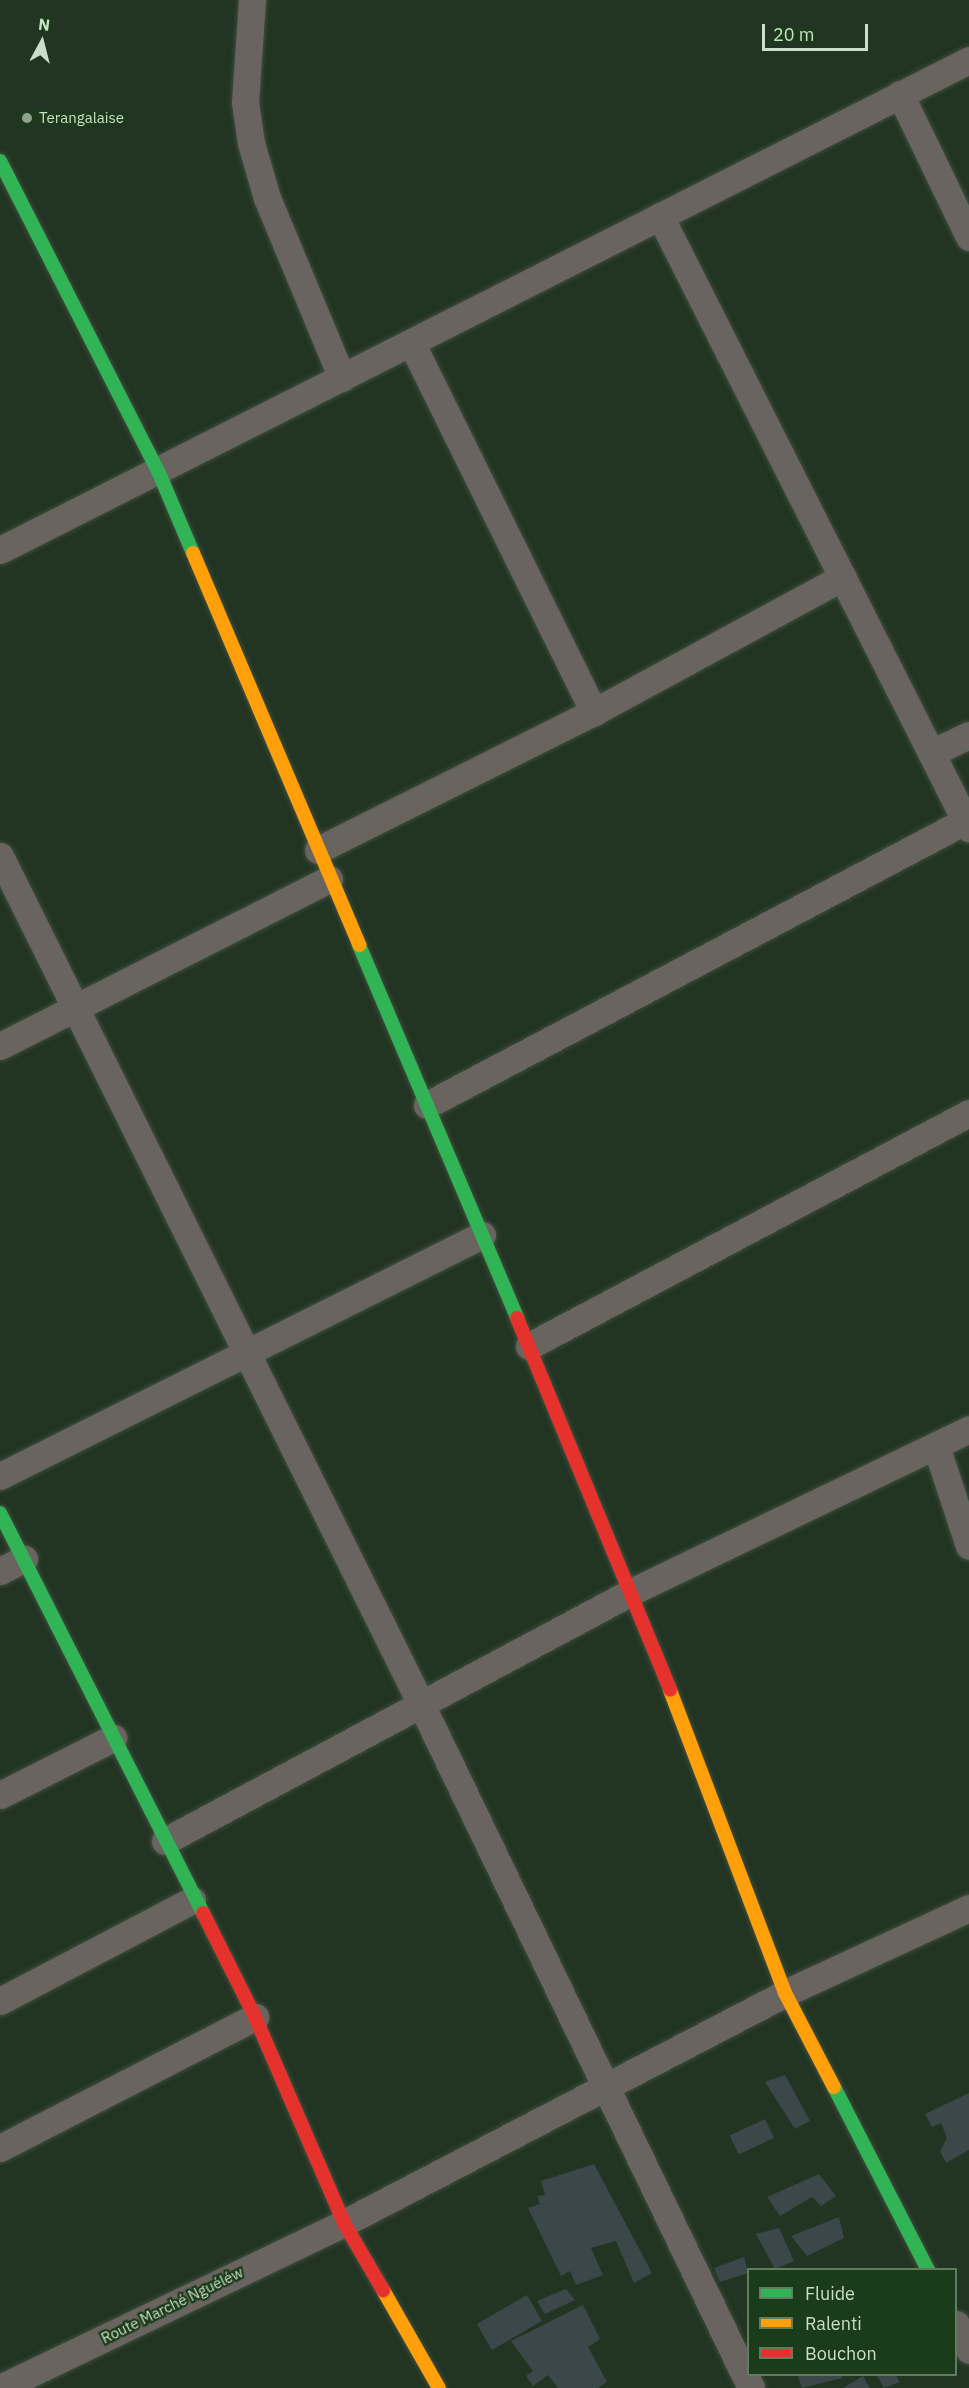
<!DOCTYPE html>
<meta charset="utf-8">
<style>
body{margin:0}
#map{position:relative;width:969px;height:2388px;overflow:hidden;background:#223422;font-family:"IBM Plex Sans",sans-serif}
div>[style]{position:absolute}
.building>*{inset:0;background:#3b484a;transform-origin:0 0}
.roads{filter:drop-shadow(0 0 2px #3f4e3e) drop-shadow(0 0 2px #3f4e3e)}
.street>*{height:27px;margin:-13.5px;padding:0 13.5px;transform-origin:13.5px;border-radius:13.5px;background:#696460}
.fast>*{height:14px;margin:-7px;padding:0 7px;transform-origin:7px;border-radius:7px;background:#30b455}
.slow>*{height:14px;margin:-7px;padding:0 7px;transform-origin:7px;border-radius:7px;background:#ff9f0a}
.jam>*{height:14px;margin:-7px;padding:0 7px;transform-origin:7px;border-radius:7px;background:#e5322d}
.dots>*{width:16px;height:16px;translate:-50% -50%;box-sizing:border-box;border:3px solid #1b3c1a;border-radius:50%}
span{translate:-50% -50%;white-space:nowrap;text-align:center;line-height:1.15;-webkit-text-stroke:4.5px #1b3c1a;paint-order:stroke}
.poi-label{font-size:15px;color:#cbdec9}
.left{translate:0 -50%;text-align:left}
.street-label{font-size:15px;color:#cbdec9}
.legend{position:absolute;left:747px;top:2268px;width:210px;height:108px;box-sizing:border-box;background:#1b3c1a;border:2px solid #617d60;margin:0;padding:8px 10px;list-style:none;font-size:18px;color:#cbdec9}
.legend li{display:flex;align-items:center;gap:12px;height:30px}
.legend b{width:30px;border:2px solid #617d60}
.north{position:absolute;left:12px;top:12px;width:60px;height:60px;-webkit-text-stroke:4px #1b3c1a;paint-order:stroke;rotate:7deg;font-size:16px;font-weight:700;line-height:24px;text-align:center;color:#cbdec9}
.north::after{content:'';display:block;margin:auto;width:21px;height:27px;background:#cbdec9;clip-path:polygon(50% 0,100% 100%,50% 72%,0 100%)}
.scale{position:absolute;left:762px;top:24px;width:106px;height:27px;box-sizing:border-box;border:3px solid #cbdec9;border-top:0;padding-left:8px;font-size:18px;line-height:21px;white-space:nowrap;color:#cbdec9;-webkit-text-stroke:4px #1b3c1a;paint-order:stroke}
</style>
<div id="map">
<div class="building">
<div style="clip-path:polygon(785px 2075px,810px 2121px,795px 2129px,765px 2082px)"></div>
<div style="clip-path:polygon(969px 2093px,969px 2150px,946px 2163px,940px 2151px,947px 2138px,941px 2123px,932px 2127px,925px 2114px)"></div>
<div style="left:765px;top:2119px;width:21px;height:39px;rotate:65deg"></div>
<div style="clip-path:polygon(594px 2164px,652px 2273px,634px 2283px,616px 2241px,591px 2248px,603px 2275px,576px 2285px,570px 2271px,561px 2276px,528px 2208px,540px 2204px,537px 2196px,545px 2195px,541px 2181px)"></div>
<div style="clip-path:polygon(819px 2174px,836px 2196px,821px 2206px,812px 2197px,780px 2216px,767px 2197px)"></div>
<div style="clip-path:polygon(839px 2217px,844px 2238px,807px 2256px,791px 2236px)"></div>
<div style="clip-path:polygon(779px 2228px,794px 2261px,775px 2269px,756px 2234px)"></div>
<div style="clip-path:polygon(744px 2257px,748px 2273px,720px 2282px,714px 2268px)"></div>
<div style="clip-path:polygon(566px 2289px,575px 2300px,545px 2314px,537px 2301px)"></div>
<div style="left:527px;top:2295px;width:30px;height:58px;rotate:60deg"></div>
<div style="clip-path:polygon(583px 2305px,600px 2339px,588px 2347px,607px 2382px,598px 2388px,558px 2388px,548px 2375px,533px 2386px,526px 2376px,533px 2371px,511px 2341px)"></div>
<div style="clip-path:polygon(797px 2374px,841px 2374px,842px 2378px,802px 2388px)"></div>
<div style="clip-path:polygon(876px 2374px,895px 2374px,900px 2382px,884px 2388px)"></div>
<div style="clip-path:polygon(863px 2376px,870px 2388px,843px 2388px)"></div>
</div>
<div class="roads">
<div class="street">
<div style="left:252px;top:0;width:102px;rotate:93.9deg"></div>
<div style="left:245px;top:102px;width:41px;rotate:81.7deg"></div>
<div style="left:251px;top:143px;width:57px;rotate:73.8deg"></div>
<div style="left:267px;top:198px;width:195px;rotate:67.4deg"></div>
<div style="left:900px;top:94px;width:159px;rotate:64.2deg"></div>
<div style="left:660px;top:216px;width:686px;rotate:63.21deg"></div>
<div style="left:412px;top:344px;width:411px;rotate:63.7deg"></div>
<div style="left:0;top:550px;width:1086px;rotate:-26.82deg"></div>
<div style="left:931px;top:753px;width:42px;rotate:-25.3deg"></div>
<div style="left:318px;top:850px;width:309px;rotate:-26.6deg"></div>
<div style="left:594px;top:712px;width:283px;rotate:-28.5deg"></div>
<div style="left:0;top:856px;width:951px;rotate:63.6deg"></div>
<div style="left:423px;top:1708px;width:755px;rotate:64.25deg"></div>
<div style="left:0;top:1046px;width:369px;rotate:-26.9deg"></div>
<div style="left:427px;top:1105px;width:608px;rotate:-27.83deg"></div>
<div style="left:529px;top:1346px;width:498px;rotate:-27.9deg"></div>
<div style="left:936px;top:1446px;width:105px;rotate:71.7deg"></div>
<div style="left:0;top:1476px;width:539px;rotate:-26.57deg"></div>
<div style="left:0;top:1571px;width:27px;rotate:-27deg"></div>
<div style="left:0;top:1795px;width:127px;rotate:-26.8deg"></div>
<div style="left:165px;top:1841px;width:531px;rotate:-28.11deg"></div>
<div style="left:633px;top:1591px;width:373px;rotate:-25.7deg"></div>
<div style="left:0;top:2001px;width:217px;rotate:-27.7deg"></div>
<div style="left:0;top:2148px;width:287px;rotate:-27.2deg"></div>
<div style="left:956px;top:2324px;width:29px;rotate:63deg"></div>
<div style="left:0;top:2388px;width:382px;rotate:-25.6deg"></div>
<div style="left:344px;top:2223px;width:497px;rotate:-27.5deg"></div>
<div style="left:785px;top:1993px;width:203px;rotate:-24.8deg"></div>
</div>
<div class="fast">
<div style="left:0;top:161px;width:350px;rotate:63deg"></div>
<div style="left:159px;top:473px;width:87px;rotate:67deg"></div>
<div style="left:359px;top:945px;width:405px;rotate:67deg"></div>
<div style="left:0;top:1513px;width:449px;rotate:63.1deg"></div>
<div style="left:834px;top:2087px;width:206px;rotate:62.8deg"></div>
</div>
<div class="slow">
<div style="left:193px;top:553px;width:426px;rotate:67deg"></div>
<div style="left:670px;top:1690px;width:324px;rotate:69.2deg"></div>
<div style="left:785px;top:1993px;width:106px;rotate:62.5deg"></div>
<div style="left:383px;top:2290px;width:113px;rotate:60.3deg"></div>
</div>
<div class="jam">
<div style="left:517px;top:1318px;width:402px;rotate:67.6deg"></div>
<div style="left:203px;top:1913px;width:116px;rotate:63.4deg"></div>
<div style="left:255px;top:2017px;width:224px;rotate:66.6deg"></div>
<div style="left:344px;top:2223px;width:78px;rotate:59.8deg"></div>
</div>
</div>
<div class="dots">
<div style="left:27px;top:118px;background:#90a28f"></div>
</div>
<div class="poi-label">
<span class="left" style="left:39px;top:118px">Terangalaise</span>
</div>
<div class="street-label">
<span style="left:172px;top:2305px;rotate:-26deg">Route Marché Nguéléw</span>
</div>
<ul class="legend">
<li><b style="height:8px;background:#30b455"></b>Fluide</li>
<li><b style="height:8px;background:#ff9f0a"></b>Ralenti</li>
<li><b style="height:8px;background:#e5322d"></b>Bouchon</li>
</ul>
<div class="north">N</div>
<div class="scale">20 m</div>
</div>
